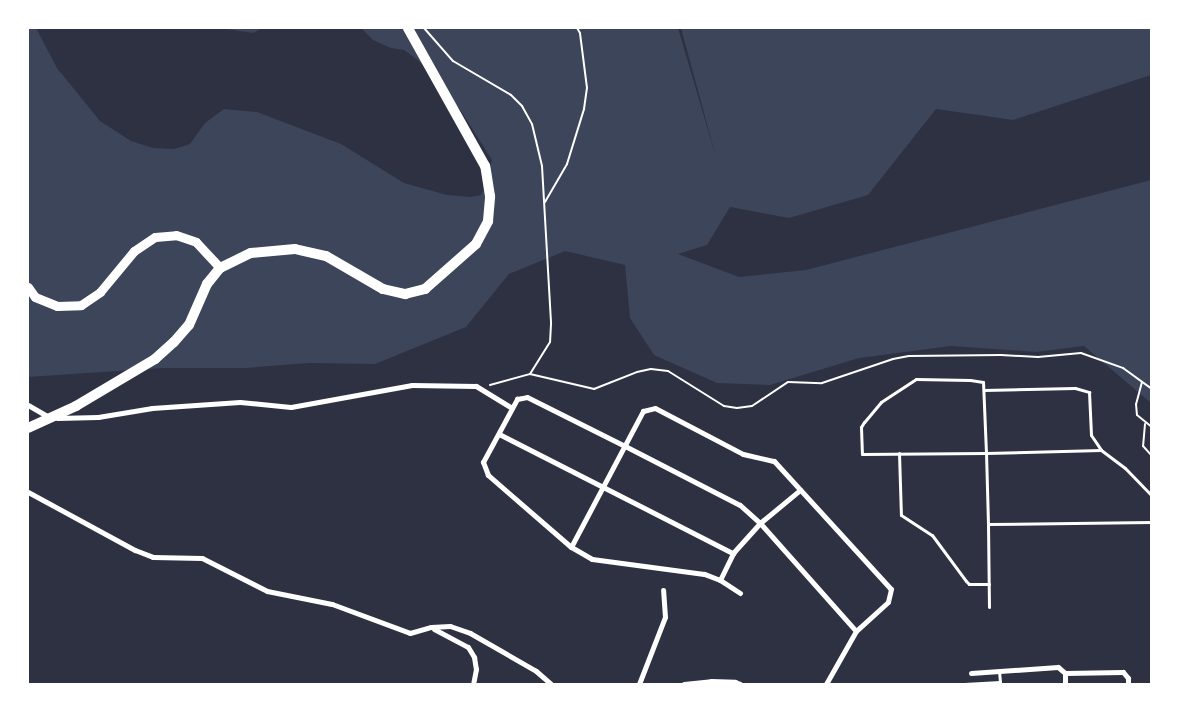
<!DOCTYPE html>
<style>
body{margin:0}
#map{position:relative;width:1179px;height:712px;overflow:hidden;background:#2d3142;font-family:Helvetica,sans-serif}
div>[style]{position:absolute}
.green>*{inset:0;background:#3c4559}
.path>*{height:2px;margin:-1px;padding:0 1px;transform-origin:1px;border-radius:1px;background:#fff}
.service>*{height:3px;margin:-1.5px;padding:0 1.5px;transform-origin:1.5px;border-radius:1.5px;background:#fff}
.minor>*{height:5px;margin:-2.5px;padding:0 2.5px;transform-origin:2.5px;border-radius:2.5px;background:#fff}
.tertiary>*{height:9px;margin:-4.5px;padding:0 4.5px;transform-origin:4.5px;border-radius:4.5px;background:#fff}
.primary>*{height:10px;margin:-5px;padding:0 5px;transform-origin:5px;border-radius:5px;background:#fff}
span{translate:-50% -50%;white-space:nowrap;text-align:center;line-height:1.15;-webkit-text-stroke:4.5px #fff;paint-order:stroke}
.frame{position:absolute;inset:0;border:29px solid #fff;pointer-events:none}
</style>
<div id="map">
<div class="green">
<div style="clip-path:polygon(28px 28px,36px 28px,57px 68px,100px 121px,131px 141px,153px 148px,174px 149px,190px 144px,205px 123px,224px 109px,257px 112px,341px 144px,404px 183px,447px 195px,471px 197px,481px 195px,487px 183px,492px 160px,461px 111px,419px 61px,404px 50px,391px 48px,373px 40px,361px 28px,678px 28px,716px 157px,681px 28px,1151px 28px,1151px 75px,1013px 120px,936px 109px,868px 195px,789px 218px,730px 207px,707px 245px,678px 254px,739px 277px,806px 270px,1151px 180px,1151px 403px,1084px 346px,1036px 352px,951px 346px,859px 358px,770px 385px,717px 383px,654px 355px,630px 318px,625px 265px,565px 251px,509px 274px,466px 327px,375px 364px,309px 363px,246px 368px,162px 368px,28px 377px)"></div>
<div style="clip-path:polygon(218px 28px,262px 28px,253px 33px)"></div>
</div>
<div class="path">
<div style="left:424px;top:28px;width:44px;rotate:48.7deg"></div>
<div style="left:453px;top:61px;width:67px;rotate:30.4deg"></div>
<div style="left:511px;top:95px;width:16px;rotate:45deg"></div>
<div style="left:522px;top:106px;width:21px;rotate:61deg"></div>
<div style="left:532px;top:124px;width:43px;rotate:76.6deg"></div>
<div style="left:542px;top:166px;width:158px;rotate:86.7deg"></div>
<div style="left:551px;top:324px;width:18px;rotate:93deg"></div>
<div style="left:550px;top:342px;width:38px;rotate:122deg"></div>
<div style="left:545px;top:202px;width:44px;rotate:-59.9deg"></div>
<div style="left:567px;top:164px;width:58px;rotate:-72.8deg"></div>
<div style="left:584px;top:109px;width:21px;rotate:-82deg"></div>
<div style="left:587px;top:88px;width:55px;rotate:-97.3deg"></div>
<div style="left:580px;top:33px;width:6px;rotate:-121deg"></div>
<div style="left:1142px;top:382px;width:23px;rotate:105deg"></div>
<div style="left:1136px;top:404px;width:11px;rotate:85deg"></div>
<div style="left:1137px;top:415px;width:19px;rotate:39deg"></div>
<div style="left:490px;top:385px;width:41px;rotate:-15.4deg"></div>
<div style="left:530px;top:374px;width:66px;rotate:13.2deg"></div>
<div style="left:594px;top:389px;width:46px;rotate:-21.6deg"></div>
<div style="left:637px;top:372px;width:14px;rotate:-12deg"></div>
<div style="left:651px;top:369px;width:17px;rotate:7deg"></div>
<div style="left:668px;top:371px;width:66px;rotate:32deg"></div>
<div style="left:724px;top:406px;width:13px;rotate:9deg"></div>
<div style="left:737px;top:408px;width:15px;rotate:-8deg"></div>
<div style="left:752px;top:406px;width:43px;rotate:-33.7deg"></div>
<div style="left:788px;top:382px;width:34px;rotate:2deg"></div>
<div style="left:822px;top:383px;width:75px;rotate:-18.7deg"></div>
<div style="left:893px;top:359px;width:16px;rotate:-11deg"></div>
<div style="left:909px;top:356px;width:92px;rotate:-0.6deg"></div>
<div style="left:1001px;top:355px;width:37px;rotate:3deg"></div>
<div style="left:1038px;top:357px;width:43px;rotate:-5.3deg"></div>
<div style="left:1081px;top:353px;width:45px;rotate:19.7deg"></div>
<div style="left:1123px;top:368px;width:36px;rotate:36deg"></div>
<div style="left:1145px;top:424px;width:22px;rotate:95deg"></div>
<div style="left:1143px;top:446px;width:13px;rotate:48deg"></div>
</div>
<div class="service">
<div style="left:984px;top:390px;width:91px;rotate:-1.3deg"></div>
<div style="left:1075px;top:388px;width:15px;rotate:16deg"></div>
<div style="left:1089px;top:392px;width:43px;rotate:87.3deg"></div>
<div style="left:1091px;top:435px;width:18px;rotate:56deg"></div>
<div style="left:1101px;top:450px;width:30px;rotate:37deg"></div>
<div style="left:1125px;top:468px;width:39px;rotate:46deg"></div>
<div style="left:899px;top:453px;width:62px;rotate:88.2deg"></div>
<div style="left:901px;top:515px;width:37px;rotate:33deg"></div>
<div style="left:932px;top:535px;width:57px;rotate:53.5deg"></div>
<div style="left:966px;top:581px;width:4px;rotate:45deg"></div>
<div style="left:969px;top:584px;width:20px"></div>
<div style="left:988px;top:524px;width:164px;rotate:-0.7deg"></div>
<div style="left:989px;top:607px;width:83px;rotate:-90.7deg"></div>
<div style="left:988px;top:524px;width:71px;rotate:-91.6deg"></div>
<div style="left:986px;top:453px;width:71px;rotate:-92.4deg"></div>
<div style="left:983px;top:382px;width:13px;rotate:-171deg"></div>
<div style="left:970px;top:380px;width:54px;rotate:-178.9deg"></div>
<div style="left:916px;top:379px;width:42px;rotate:146.7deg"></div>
<div style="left:881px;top:402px;width:26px;rotate:130deg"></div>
<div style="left:864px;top:422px;width:6px;rotate:121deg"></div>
<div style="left:861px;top:427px;width:27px;rotate:88deg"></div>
<div style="left:862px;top:454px;width:124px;rotate:-0.5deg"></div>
<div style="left:986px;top:453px;width:115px;rotate:-1.5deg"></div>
<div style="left:964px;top:684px;width:36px;rotate:-3deg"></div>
<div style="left:1000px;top:682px;width:11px;rotate:-95deg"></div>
</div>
<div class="minor">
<div style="left:28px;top:405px;width:24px;rotate:30deg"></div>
<div style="left:57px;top:418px;width:41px;rotate:-1.4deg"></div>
<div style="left:98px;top:417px;width:55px;rotate:-9.5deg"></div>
<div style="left:152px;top:408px;width:88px;rotate:-3.9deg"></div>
<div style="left:240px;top:402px;width:51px;rotate:5.6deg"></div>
<div style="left:291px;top:407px;width:123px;rotate:-10.3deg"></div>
<div style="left:412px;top:385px;width:64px;rotate:0.9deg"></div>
<div style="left:476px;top:386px;width:42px;rotate:31.4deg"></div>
<div style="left:499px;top:434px;width:263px;rotate:27deg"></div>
<div style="left:28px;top:492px;width:122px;rotate:28.5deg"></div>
<div style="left:135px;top:550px;width:19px;rotate:21deg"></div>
<div style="left:153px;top:557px;width:49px;rotate:1.2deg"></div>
<div style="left:202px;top:558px;width:73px;rotate:26.9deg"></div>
<div style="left:267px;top:591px;width:66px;rotate:11.3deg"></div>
<div style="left:332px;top:604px;width:83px;rotate:20.4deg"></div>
<div style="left:410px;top:633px;width:22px;rotate:-16deg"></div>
<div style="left:431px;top:627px;width:19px;rotate:-3deg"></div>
<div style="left:450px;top:626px;width:21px;rotate:19deg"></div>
<div style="left:470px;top:633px;width:76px;rotate:29.9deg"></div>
<div style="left:536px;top:671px;width:20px;rotate:41deg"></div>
<div style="left:571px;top:547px;width:154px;rotate:-62.1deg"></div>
<div style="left:643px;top:411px;width:12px;rotate:-14deg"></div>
<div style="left:655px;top:408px;width:99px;rotate:27.6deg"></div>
<div style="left:743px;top:454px;width:32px;rotate:13deg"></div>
<div style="left:774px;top:461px;width:173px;rotate:47.6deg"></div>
<div style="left:891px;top:589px;width:13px;rotate:103deg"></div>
<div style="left:888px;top:602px;width:43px;rotate:137.8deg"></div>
<div style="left:720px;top:580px;width:30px;rotate:-64deg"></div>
<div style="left:733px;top:553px;width:40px;rotate:-48deg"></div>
<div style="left:760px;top:523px;width:52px;rotate:-39.5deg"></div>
<div style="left:740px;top:593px;width:24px;rotate:-147deg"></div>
<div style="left:720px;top:580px;width:17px;rotate:-159deg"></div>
<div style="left:704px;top:574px;width:113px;rotate:-172.4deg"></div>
<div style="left:592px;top:559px;width:24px;rotate:-150deg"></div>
<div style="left:571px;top:547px;width:110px;rotate:-139.1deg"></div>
<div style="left:488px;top:475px;width:14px;rotate:-111deg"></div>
<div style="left:483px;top:462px;width:72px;rotate:-61.6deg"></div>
<div style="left:517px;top:399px;width:10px;rotate:-11deg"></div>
<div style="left:527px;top:397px;width:110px;rotate:26.6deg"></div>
<div style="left:625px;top:446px;width:129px;rotate:27.2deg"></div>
<div style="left:740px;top:505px;width:27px;rotate:42deg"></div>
<div style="left:760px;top:523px;width:144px;rotate:48.4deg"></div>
<div style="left:856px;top:631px;width:61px;rotate:119.5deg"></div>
<div style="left:434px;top:629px;width:38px;rotate:28deg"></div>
<div style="left:468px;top:647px;width:12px;rotate:59deg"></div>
<div style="left:474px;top:657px;width:12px;rotate:81deg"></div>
<div style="left:476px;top:669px;width:15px;rotate:101deg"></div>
<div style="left:971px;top:673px;width:87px;rotate:-3.9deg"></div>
<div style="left:1058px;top:667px;width:9px;rotate:41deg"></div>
<div style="left:1065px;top:673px;width:58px;rotate:-1deg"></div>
<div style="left:1123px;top:672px;width:8px;rotate:50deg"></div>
<div style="left:1128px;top:678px;width:6px;rotate:90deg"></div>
<div style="left:1065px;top:673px;width:11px;rotate:90deg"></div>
<div style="left:639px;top:684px;width:72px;rotate:-68.8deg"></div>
<div style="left:665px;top:617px;width:27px;rotate:-94deg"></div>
<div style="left:684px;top:684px;width:27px;rotate:-6deg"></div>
<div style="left:711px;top:681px;width:24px;rotate:2deg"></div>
<div style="left:735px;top:682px;width:5px;rotate:22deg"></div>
</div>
<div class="tertiary">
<div style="left:28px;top:287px;width:12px;rotate:55deg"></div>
<div style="left:35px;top:297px;width:24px;rotate:22deg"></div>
<div style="left:57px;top:306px;width:24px;rotate:-2deg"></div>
<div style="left:81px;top:305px;width:23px;rotate:-34deg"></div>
<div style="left:100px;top:292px;width:53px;rotate:-50.3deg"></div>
<div style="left:134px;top:251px;width:25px;rotate:-34deg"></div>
<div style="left:155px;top:237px;width:21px;rotate:-5deg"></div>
<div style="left:176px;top:235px;width:21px;rotate:19deg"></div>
<div style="left:196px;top:242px;width:35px;rotate:47deg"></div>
</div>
<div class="primary">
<div style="left:28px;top:428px;width:53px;rotate:-24.6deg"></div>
<div style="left:76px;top:406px;width:92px;rotate:-30.7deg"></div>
<div style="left:155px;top:359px;width:25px;rotate:-42deg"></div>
<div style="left:174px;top:342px;width:23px;rotate:-49deg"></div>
<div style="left:189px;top:325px;width:45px;rotate:-66.3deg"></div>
<div style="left:207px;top:284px;width:21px;rotate:-51deg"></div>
<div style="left:220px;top:268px;width:34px;rotate:-26deg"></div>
<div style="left:251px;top:253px;width:44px;rotate:-5.2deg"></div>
<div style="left:295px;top:249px;width:32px;rotate:13deg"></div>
<div style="left:326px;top:256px;width:66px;rotate:30.1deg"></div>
<div style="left:383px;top:289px;width:23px;rotate:13deg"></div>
<div style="left:405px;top:294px;width:21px;rotate:-14deg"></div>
<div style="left:425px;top:289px;width:68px;rotate:-41.4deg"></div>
<div style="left:476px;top:244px;width:26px;rotate:-62deg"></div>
<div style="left:488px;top:221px;width:25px;rotate:-85deg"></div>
<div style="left:490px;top:196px;width:30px;rotate:-99deg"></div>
<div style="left:485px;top:166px;width:158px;rotate:-119.2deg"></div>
</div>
<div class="frame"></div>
</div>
